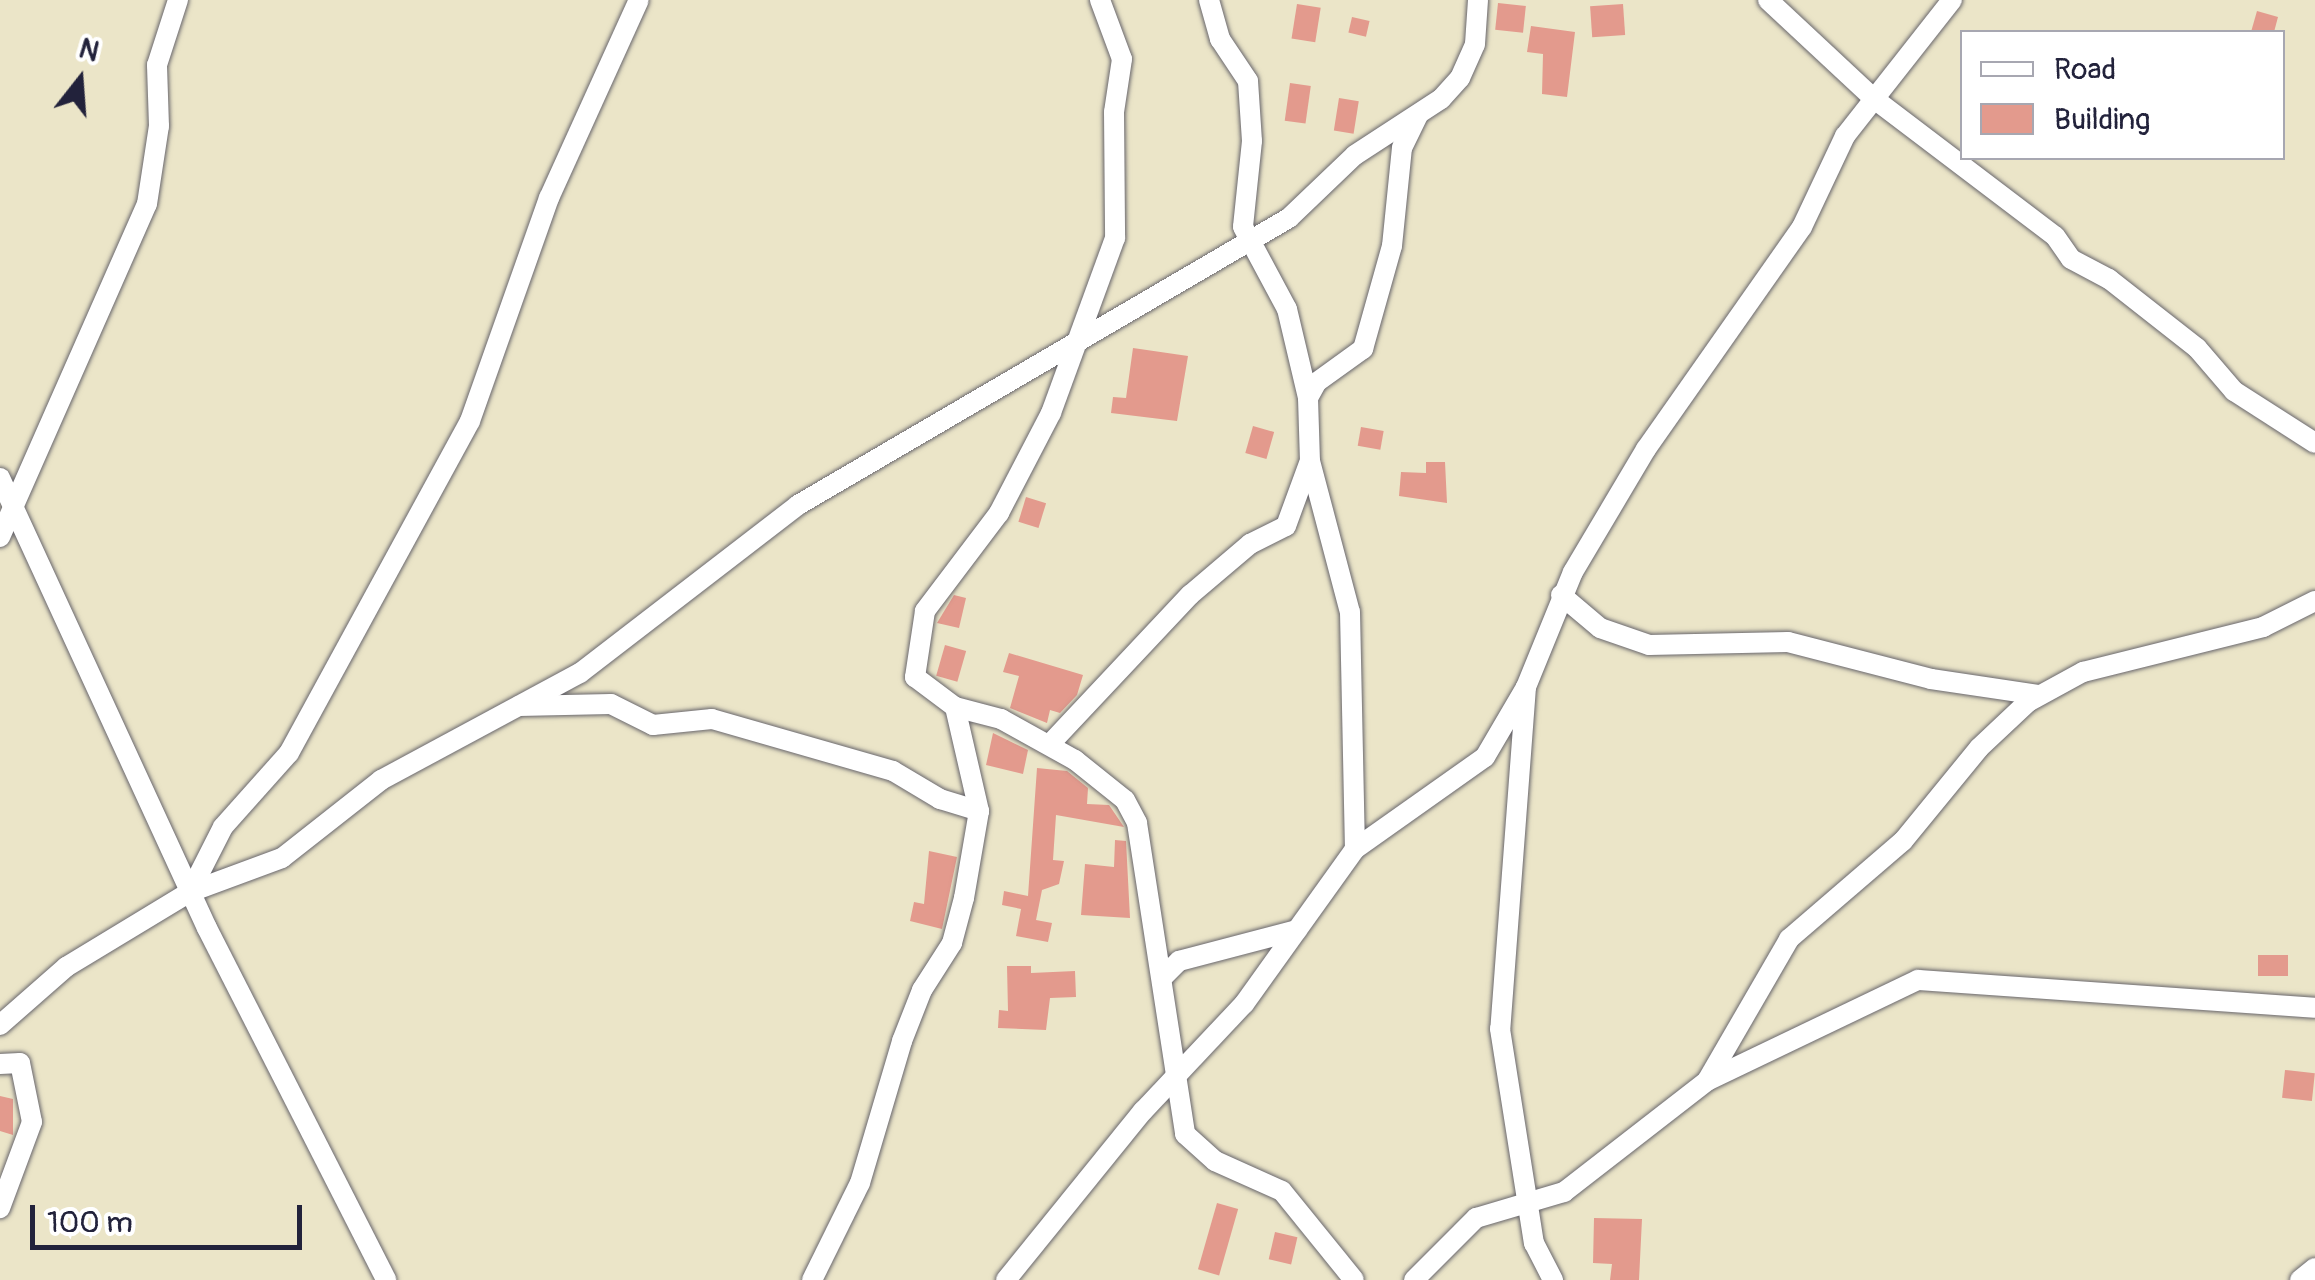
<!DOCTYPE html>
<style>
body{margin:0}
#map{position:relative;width:2315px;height:1280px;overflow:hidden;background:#ebe5c8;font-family:Pangolin,sans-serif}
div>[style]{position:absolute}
.building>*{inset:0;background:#e39a8d;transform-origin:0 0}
.roads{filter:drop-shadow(0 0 2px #68666c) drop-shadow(0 0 2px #68666c)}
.street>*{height:20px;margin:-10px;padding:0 10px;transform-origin:10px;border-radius:10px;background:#fff}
span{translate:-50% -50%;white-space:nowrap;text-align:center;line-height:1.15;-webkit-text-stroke:8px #fff;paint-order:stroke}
.legend{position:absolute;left:1960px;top:30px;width:325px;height:130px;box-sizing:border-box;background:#fff;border:2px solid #a7a7b1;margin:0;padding:12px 18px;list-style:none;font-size:30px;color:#22223b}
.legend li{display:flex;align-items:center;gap:20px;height:50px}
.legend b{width:50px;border:2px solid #a7a7b1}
.north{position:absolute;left:30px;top:30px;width:100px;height:100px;-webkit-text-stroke:8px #fff;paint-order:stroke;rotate:17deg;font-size:28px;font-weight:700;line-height:40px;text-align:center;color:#22223b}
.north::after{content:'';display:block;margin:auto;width:35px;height:45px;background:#22223b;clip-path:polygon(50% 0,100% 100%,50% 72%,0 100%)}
.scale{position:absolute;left:30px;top:1205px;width:272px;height:45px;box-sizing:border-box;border:5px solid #22223b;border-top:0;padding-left:12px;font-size:30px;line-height:35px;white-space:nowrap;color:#22223b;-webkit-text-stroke:8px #fff;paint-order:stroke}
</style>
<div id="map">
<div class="building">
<div style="left:1498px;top:3px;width:28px;height:27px;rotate:6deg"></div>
<div style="left:1297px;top:4px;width:24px;height:35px;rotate:9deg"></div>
<div style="left:1623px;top:4px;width:31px;height:33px;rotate:86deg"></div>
<div style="clip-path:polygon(2257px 11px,2278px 17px,2274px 32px,2251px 32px)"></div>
<div style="left:1352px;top:17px;width:18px;height:16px;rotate:13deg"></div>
<div style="clip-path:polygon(1531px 26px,1575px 32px,1567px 97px,1542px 94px,1543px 54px,1527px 52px)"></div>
<div style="left:1290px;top:83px;width:21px;height:38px;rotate:8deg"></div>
<div style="left:1339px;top:98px;width:20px;height:33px;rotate:9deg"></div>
<div style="clip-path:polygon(1133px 348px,1188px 356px,1177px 421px,1111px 413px,1113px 397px,1126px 398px)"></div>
<div style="left:1253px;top:426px;width:22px;height:28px;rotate:16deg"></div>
<div style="left:1361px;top:427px;width:23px;height:19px;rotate:10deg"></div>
<div style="clip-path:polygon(1426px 462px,1445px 462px,1447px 503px,1399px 496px,1401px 472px,1426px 473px)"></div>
<div style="left:1026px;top:497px;width:21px;height:26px;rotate:17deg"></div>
<div style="clip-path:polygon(954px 595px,966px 598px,959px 628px,937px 623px)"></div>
<div style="left:945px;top:645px;width:22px;height:32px;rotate:16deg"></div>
<div style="clip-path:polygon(1009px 653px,1083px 675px,1077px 695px,1060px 713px,1050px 710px,1047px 723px,1010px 708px,1019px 676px,1003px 672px)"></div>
<div style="clip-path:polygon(993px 733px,1028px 750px,1023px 774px,986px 765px)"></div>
<div style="clip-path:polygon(1037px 768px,1067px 771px,1088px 788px,1087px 804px,1109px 805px,1124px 827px,1056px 815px,1053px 860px,1064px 861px,1059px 884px,1042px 890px,1036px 920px,1052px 923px,1048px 942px,1016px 936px,1021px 909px,1002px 905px,1004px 891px,1028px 896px)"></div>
<div style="clip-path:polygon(1115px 840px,1126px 841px,1130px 918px,1081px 915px,1085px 864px,1114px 867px)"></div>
<div style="clip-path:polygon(929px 851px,957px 857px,942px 929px,910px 921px,914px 902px,924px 904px)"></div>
<div style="left:2258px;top:955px;width:30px;height:21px"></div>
<div style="clip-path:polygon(1007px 966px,1031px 966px,1031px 973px,1075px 971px,1076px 997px,1050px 998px,1046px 1030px,998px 1028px,999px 1010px,1008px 1011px)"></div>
<div style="left:2285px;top:1070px;width:30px;height:28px;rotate:6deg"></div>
<div style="clip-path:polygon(0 1096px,13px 1099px,13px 1135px,0 1131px)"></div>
<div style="left:1217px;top:1203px;width:22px;height:69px;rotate:16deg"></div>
<div style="clip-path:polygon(1594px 1218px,1642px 1219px,1639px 1280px,1610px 1280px,1612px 1264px,1593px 1263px)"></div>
<div style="left:1275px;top:1232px;width:23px;height:28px;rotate:13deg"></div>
</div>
<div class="roads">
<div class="street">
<div style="left:1100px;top:0;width:63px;rotate:69.6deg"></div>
<div style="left:1122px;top:59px;width:54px;rotate:98.6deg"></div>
<div style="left:1114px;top:112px;width:126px;rotate:89.5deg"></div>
<div style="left:1115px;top:238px;width:186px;rotate:110.1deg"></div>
<div style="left:1051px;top:413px;width:113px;rotate:117.5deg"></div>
<div style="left:999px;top:513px;width:123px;rotate:127.1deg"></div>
<div style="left:925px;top:611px;width:67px;rotate:98.6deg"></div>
<div style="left:915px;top:677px;width:50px;rotate:36.9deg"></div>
<div style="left:955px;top:707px;width:48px;rotate:14.6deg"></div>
<div style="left:1001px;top:719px;width:85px;rotate:29deg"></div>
<div style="left:1075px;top:760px;width:64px;rotate:38.7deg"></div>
<div style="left:1125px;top:800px;width:26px;rotate:62deg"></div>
<div style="left:1137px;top:823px;width:315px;rotate:81.2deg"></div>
<div style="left:1185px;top:1134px;width:40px;rotate:42deg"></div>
<div style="left:1215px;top:1161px;width:73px;rotate:24.1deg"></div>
<div style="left:1282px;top:1191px;width:114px;rotate:51deg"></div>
<div style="left:1209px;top:0;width:41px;rotate:74.2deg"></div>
<div style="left:1220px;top:39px;width:50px;rotate:56.3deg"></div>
<div style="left:1248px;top:81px;width:60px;rotate:86.2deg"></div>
<div style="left:1252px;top:141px;width:86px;rotate:96deg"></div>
<div style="left:1243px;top:227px;width:93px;rotate:61.8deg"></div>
<div style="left:1287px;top:309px;width:91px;rotate:76.7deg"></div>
<div style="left:1308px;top:398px;width:63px;rotate:88.2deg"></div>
<div style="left:1310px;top:461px;width:156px;rotate:75.2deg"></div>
<div style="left:1350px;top:612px;width:237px;rotate:88.8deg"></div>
<div style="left:1768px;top:0;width:144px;rotate:43deg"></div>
<div style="left:1873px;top:98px;width:228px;rotate:37.2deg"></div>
<div style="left:2055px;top:236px;width:28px;rotate:55deg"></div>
<div style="left:2071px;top:259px;width:43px;rotate:27.8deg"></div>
<div style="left:2109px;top:279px;width:112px;rotate:38.1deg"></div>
<div style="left:2197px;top:348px;width:57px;rotate:49.3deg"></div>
<div style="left:2234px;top:391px;width:96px;rotate:32.7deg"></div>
<div style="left:1308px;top:398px;width:18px;rotate:-61deg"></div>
<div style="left:1317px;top:382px;width:57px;rotate:-35.7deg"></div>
<div style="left:1363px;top:349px;width:107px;rotate:-74.3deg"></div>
<div style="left:1392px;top:246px;width:99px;rotate:-84.2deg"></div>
<div style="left:1402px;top:148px;width:37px;rotate:-64deg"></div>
<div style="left:0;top:478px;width:495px;rotate:65.3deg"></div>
<div style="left:207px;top:928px;width:395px;rotate:63deg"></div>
<div style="left:0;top:537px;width:364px;rotate:-66.2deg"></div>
<div style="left:147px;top:204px;width:79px;rotate:-81.3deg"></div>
<div style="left:159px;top:126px;width:61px;rotate:-91.9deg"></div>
<div style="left:157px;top:65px;width:68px;rotate:-72.1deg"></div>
<div style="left:1561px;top:595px;width:51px;rotate:40.2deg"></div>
<div style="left:1600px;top:628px;width:52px;rotate:19.1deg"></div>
<div style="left:1649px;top:645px;width:139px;rotate:-1.2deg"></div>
<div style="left:1788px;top:642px;width:148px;rotate:14.5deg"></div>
<div style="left:1931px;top:679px;width:108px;rotate:8.5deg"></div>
<div style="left:1526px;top:687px;width:343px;rotate:94.3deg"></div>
<div style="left:1500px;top:1029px;width:217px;rotate:81deg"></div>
<div style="left:1534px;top:1243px;width:42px;rotate:62.8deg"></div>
<div style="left:519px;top:706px;width:92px;rotate:-1.2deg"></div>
<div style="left:611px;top:704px;width:47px;rotate:26.6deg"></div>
<div style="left:653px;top:725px;width:59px;rotate:-5.8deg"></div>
<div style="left:712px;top:719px;width:188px;rotate:16deg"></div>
<div style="left:893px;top:771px;width:55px;rotate:30.8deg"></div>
<div style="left:940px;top:799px;width:41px;rotate:17.1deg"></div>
<div style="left:1049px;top:745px;width:206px;rotate:-46.8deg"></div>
<div style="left:1190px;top:595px;width:79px;rotate:-40.4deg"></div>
<div style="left:1250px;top:544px;width:40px;rotate:-26.6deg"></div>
<div style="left:1286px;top:526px;width:67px;rotate:-69.9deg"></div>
<div style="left:190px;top:892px;width:98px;rotate:-20.3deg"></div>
<div style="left:282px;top:858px;width:126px;rotate:-38.2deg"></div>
<div style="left:381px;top:780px;width:226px;rotate:-28.3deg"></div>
<div style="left:580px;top:673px;width:275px;rotate:-37.6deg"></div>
<div style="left:798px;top:505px;width:569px;rotate:-30.31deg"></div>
<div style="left:1289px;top:218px;width:91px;rotate:-43.7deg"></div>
<div style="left:1355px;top:155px;width:103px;rotate:-33.1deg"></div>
<div style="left:1441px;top:99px;width:28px;rotate:-48deg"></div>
<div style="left:1460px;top:78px;width:37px;rotate:-66deg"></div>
<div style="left:1475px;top:44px;width:44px;rotate:-86.1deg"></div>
<div style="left:1163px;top:977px;width:23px;rotate:-45deg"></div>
<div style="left:1179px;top:961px;width:122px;rotate:-14.7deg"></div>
<div style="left:0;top:1025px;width:88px;rotate:-41.3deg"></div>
<div style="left:66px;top:967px;width:145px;rotate:-31.2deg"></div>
<div style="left:190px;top:892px;width:73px;rotate:-63.1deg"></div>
<div style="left:223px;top:827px;width:99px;rotate:-48.3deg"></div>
<div style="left:289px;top:753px;width:378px;rotate:-61.4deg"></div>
<div style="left:470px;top:421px;width:237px;rotate:-70.5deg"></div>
<div style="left:549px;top:198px;width:217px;rotate:-65.6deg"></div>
<div style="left:0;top:1064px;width:20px;rotate:-3deg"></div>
<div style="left:20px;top:1063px;width:60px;rotate:78.5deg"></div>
<div style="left:32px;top:1122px;width:92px;rotate:110.4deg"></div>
<div style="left:1708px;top:1079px;width:162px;rotate:-59.9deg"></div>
<div style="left:1789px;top:939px;width:150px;rotate:-40.7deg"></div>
<div style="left:1903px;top:841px;width:120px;rotate:-50.7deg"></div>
<div style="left:1979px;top:748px;width:67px;rotate:-43.2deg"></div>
<div style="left:2028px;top:702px;width:63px;rotate:-28.6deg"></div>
<div style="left:2083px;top:672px;width:186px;rotate:-14deg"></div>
<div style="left:2263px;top:627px;width:58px;rotate:-26.6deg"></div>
<div style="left:812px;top:1280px;width:108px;rotate:-63.7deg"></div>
<div style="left:860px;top:1183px;width:148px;rotate:-73.5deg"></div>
<div style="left:902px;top:1041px;width:55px;rotate:-68.6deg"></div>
<div style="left:922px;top:990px;width:56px;rotate:-57.4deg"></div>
<div style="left:952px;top:943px;width:47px;rotate:-75.1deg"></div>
<div style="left:964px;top:898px;width:88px;rotate:-80.2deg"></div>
<div style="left:979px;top:811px;width:107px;rotate:-103deg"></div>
<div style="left:1006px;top:1280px;width:218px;rotate:-51deg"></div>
<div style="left:1143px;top:1111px;width:147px;rotate:-46.7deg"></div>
<div style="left:1244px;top:1004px;width:191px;rotate:-54.4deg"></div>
<div style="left:1355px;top:849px;width:159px;rotate:-35.3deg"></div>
<div style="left:1485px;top:757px;width:81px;rotate:-59.6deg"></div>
<div style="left:1526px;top:687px;width:124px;rotate:-67.8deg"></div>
<div style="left:1573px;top:572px;width:143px;rotate:-59.3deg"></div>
<div style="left:1646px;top:449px;width:271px;rotate:-54.9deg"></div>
<div style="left:1802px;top:227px;width:101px;rotate:-64.7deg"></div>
<div style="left:1845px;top:136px;width:173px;rotate:-51.8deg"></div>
<div style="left:1414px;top:1280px;width:88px;rotate:-45deg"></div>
<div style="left:1476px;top:1218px;width:92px;rotate:-16.5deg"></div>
<div style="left:1564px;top:1192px;width:181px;rotate:-37.8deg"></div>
<div style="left:1707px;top:1081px;width:234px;rotate:-25.6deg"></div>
<div style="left:1918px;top:980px;width:398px;rotate:4deg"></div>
<div style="left:2300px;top:1280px;width:19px;rotate:-39deg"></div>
</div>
</div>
<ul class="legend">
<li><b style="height:12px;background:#fff"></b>Road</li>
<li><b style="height:28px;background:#e39a8d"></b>Building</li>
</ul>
<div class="north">N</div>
<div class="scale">100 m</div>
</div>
